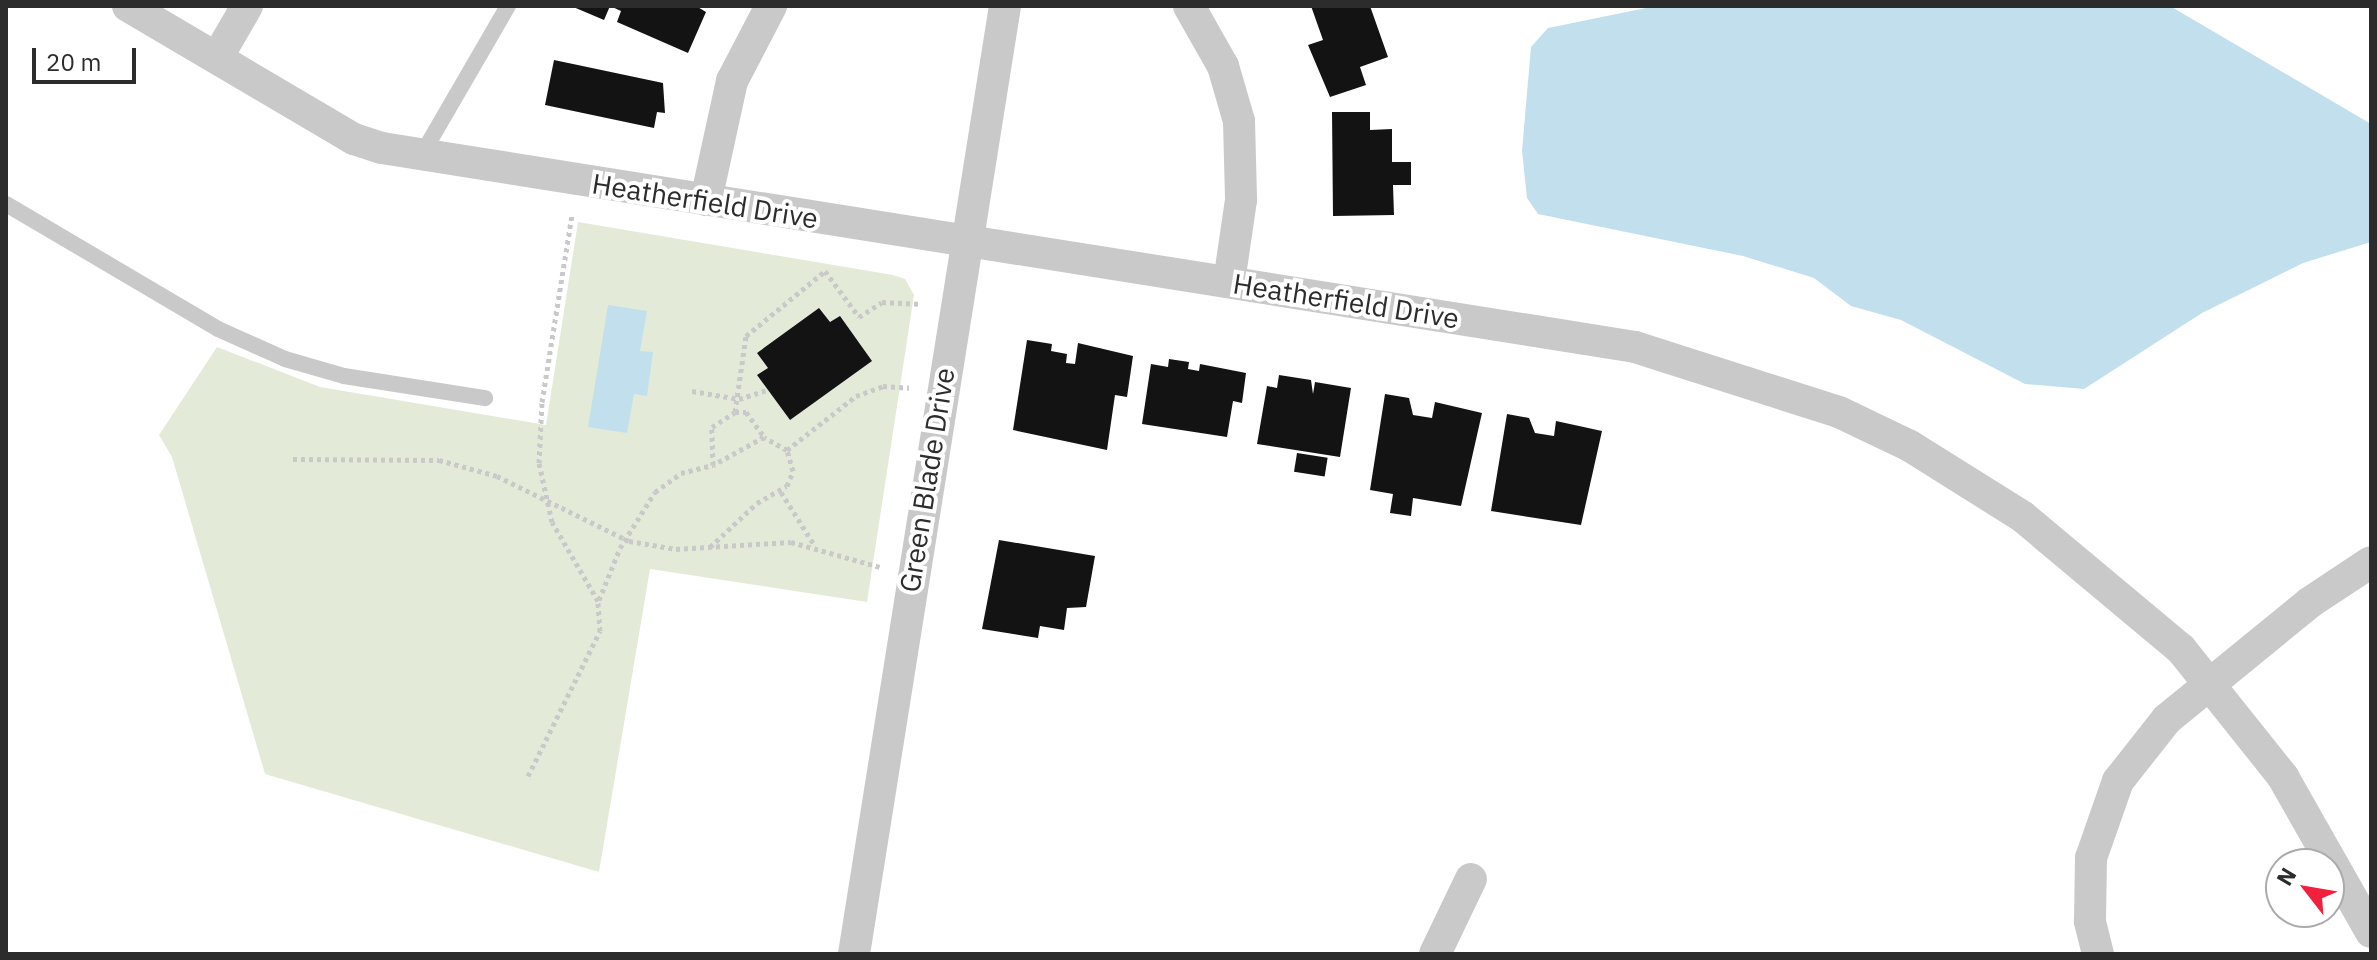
<!DOCTYPE html>
<style>
body{margin:0}
#map{position:relative;width:2377px;height:960px;overflow:hidden;background:#fff;font-family:"IBM Plex Sans",sans-serif}
div>[style]{position:absolute}
.green>*{inset:0;background:#e3ebd8}
.water>*{inset:0;background:#c2dfed}
.building>*{inset:0;background:#131313;transform-origin:0 0}
.path>*{height:5px;margin-top:-2.5px;transform-origin:0;background:repeating-linear-gradient(90deg,#c9c9c9 0 4px,transparent 0 8px)}
.lane>*{height:16px;margin:-8px;padding:0 8px;transform-origin:8px;border-radius:8px;background:#c9c9c9}
.street>*{height:32px;margin:-16px;padding:0 16px;transform-origin:16px;border-radius:16px;background:#c9c9c9}
span{translate:-50% -50%;white-space:nowrap;text-align:center;line-height:1.15;-webkit-text-stroke:8px #fff;paint-order:stroke}
.street-label{font-size:28px;color:#2c2c2c}
.frame{position:absolute;inset:0;border:8px solid #2c2c2c;pointer-events:none}
.north{position:absolute;left:2265px;top:848px;width:80px;height:80px;box-sizing:border-box;background:#fff;border:2px solid #ababab;border-radius:50%;rotate:301deg;font-size:22px;font-weight:700;line-height:32px;text-align:center;color:#2c2c2c}
.north::after{content:'';display:block;margin:auto;width:28px;height:36px;background:#f1203c;clip-path:polygon(50% 0,100% 100%,50% 72%,0 100%)}
.scale{position:absolute;left:32px;top:48px;width:104px;height:36px;box-sizing:border-box;border:4px solid #2c2c2c;border-top:0;padding-left:10px;font-size:24px;line-height:28px;white-space:nowrap;color:#2c2c2c;-webkit-text-stroke:6px #fff;paint-order:stroke}
</style>
<div id="map">
<div class="green">
<div style="clip-path:polygon(578px 222px,893px 275px,905px 279px,914px 295px,867px 602px,650px 569px,599px 872px,265px 774px,172px 457px,159px 435px,217px 347px,320px 387px,546px 425px)"></div>
</div>
<div class="water">
<div style="clip-path:polygon(1656px 6px,2170px 6px,2371px 124px,2371px 242px,2303px 263px,2202px 313px,2084px 389px,2025px 384px,1901px 320px,1851px 306px,1814px 278px,1743px 256px,1538px 214px,1527px 198px,1522px 151px,1531px 47px,1548px 28px)"></div>
<div style="clip-path:polygon(608px 305px,647px 311px,640px 351px,653px 352px,647px 396px,634px 394px,627px 433px,588px 427px)"></div>
</div>
<div class="building">
<div style="clip-path:polygon(571px 6px,696px 6px,706px 12px,688px 53px,617px 22px,621px 11px,610px 6px,604px 20px)"></div>
<div style="clip-path:polygon(1311px 6px,1370px 6px,1388px 57px,1360px 67px,1366px 85px,1330px 97px,1308px 45px,1323px 40px)"></div>
<div style="clip-path:polygon(554px 60px,663px 83px,665px 113px,657px 112px,654px 128px,545px 105px)"></div>
<div style="clip-path:polygon(1332px 112px,1370px 112px,1370px 130px,1392px 129px,1392px 162px,1411px 162px,1411px 185px,1393px 185px,1394px 215px,1333px 216px)"></div>
<div style="clip-path:polygon(819px 308px,830px 322px,840px 316px,872px 361px,790px 420px,757px 375px,768px 368px,757px 353px)"></div>
<div style="clip-path:polygon(1027px 340px,1052px 344px,1051px 351px,1067px 354px,1066px 363px,1075px 364px,1078px 343px,1133px 356px,1127px 397px,1115px 395px,1107px 450px,1013px 430px)"></div>
<div style="clip-path:polygon(1169px 359px,1189px 362px,1188px 369px,1199px 371px,1200px 364px,1246px 373px,1242px 403px,1233px 401px,1227px 437px,1142px 424px,1151px 364px,1168px 367px)"></div>
<div style="clip-path:polygon(1279px 375px,1311px 380px,1313px 394px,1315px 382px,1351px 388px,1340px 457px,1257px 444px,1267px 386px,1277px 388px)"></div>
<div style="clip-path:polygon(1385px 394px,1409px 398px,1413px 415px,1432px 418px,1435px 402px,1482px 413px,1461px 506px,1413px 498px,1411px 516px,1390px 513px,1393px 494px,1370px 490px)"></div>
<div style="clip-path:polygon(1507px 414px,1529px 418px,1535px 433px,1554px 436px,1556px 421px,1602px 431px,1581px 525px,1491px 511px)"></div>
<div style="left:1297px;top:453px;width:31px;height:19px;rotate:9deg"></div>
<div style="clip-path:polygon(999px 540px,1095px 556px,1086px 607px,1067px 608px,1064px 630px,1040px 626px,1038px 638px,982px 629px)"></div>
</div>
<div class="path">
<div style="left:692px;top:391px;width:48px;rotate:9.7deg"></div>
<div style="left:739px;top:399px;width:28px;rotate:-18deg"></div>
<div style="left:735px;top:412px;width:77px;rotate:-81.8deg"></div>
<div style="left:746px;top:336px;width:102px;rotate:-39.4deg"></div>
<div style="left:825px;top:271px;width:57px;rotate:53.5deg"></div>
<div style="left:859px;top:317px;width:27px;rotate:-33deg"></div>
<div style="left:882px;top:302px;width:40px;rotate:2.9deg"></div>
<div style="left:787px;top:450px;width:88px;rotate:-38deg"></div>
<div style="left:856px;top:396px;width:29px;rotate:-20deg"></div>
<div style="left:883px;top:386px;width:26px;rotate:4deg"></div>
<div style="left:293px;top:459px;width:146px;rotate:0.4deg"></div>
<div style="left:439px;top:460px;width:60px;rotate:15.4deg"></div>
<div style="left:497px;top:476px;width:147px;rotate:26.2deg"></div>
<div style="left:629px;top:541px;width:48px;rotate:9.7deg"></div>
<div style="left:676px;top:549px;width:115px;rotate:-3.5deg"></div>
<div style="left:791px;top:542px;width:92px;rotate:15.7deg"></div>
<div style="left:781px;top:492px;width:64px;rotate:57.8deg"></div>
<div style="left:710px;top:547px;width:64px;rotate:-43.1deg"></div>
<div style="left:757px;top:503px;width:34px;rotate:-30deg"></div>
<div style="left:787px;top:486px;width:16px;rotate:-68deg"></div>
<div style="left:793px;top:471px;width:22px;rotate:-106deg"></div>
<div style="left:787px;top:450px;width:26px;rotate:-151deg"></div>
<div style="left:764px;top:437px;width:58px;rotate:151.2deg"></div>
<div style="left:713px;top:465px;width:38px;rotate:-92deg"></div>
<div style="left:712px;top:427px;width:27px;rotate:-33deg"></div>
<div style="left:735px;top:412px;width:11px"></div>
<div style="left:746px;top:412px;width:31px;rotate:54deg"></div>
<div style="left:599px;top:600px;width:56px;rotate:-68deg"></div>
<div style="left:620px;top:548px;width:66px;rotate:-58deg"></div>
<div style="left:655px;top:492px;width:32px;rotate:-36deg"></div>
<div style="left:681px;top:473px;width:33px;rotate:-14deg"></div>
<div style="left:528px;top:776px;width:162px;rotate:-63.6deg"></div>
<div style="left:600px;top:631px;width:30px;rotate:-94deg"></div>
<div style="left:598px;top:601px;width:91px;rotate:-120.2deg"></div>
<div style="left:552px;top:522px;width:60px;rotate:-102.4deg"></div>
<div style="left:539px;top:463px;width:61px;rotate:-87.2deg"></div>
<div style="left:542px;top:402px;width:189px;rotate:-80.9deg"></div>
</div>
<div class="lane">
<div style="left:421px;top:156px;width:173px;rotate:-59.9deg"></div>
<div style="left:6px;top:204px;width:246px;rotate:30.5deg"></div>
<div style="left:218px;top:329px;width:73px;rotate:24.1deg"></div>
<div style="left:285px;top:359px;width:61px;rotate:16.1deg"></div>
<div style="left:344px;top:376px;width:143px;rotate:8.9deg"></div>
</div>
<div class="street">
<div style="left:128px;top:6px;width:262px;rotate:30.5deg"></div>
<div style="left:354px;top:139px;width:29px;rotate:18deg"></div>
<div style="left:382px;top:148px;width:1269px;rotate:9.02deg"></div>
<div style="left:1635px;top:347px;width:214px;rotate:17.7deg"></div>
<div style="left:1839px;top:412px;width:79px;rotate:25.6deg"></div>
<div style="left:1910px;top:446px;width:133px;rotate:32.1deg"></div>
<div style="left:2023px;top:517px;width:206px;rotate:39.9deg"></div>
<div style="left:2181px;top:649px;width:164px;rotate:51.4deg"></div>
<div style="left:2283px;top:777px;width:178px;rotate:60.4deg"></div>
<div style="left:1189px;top:6px;width:69px;rotate:60.5deg"></div>
<div style="left:1223px;top:66px;width:57px;rotate:73.8deg"></div>
<div style="left:1239px;top:121px;width:79px;rotate:88.5deg"></div>
<div style="left:1241px;top:200px;width:83px;rotate:98.3deg"></div>
<div style="left:217px;top:58px;width:60px;rotate:-60deg"></div>
<div style="left:706px;top:200px;width:122px;rotate:-77.7deg"></div>
<div style="left:732px;top:81px;width:85px;rotate:-62.5deg"></div>
<div style="left:854px;top:954px;width:960px;rotate:-80.95deg"></div>
<div style="left:1435px;top:954px;width:83px;rotate:-64.4deg"></div>
<div style="left:2098px;top:954px;width:34px;rotate:-104deg"></div>
<div style="left:2090px;top:921px;width:63px;rotate:-89.1deg"></div>
<div style="left:2091px;top:858px;width:82px;rotate:-70.7deg"></div>
<div style="left:2118px;top:781px;width:79px;rotate:-51.7deg"></div>
<div style="left:2167px;top:719px;width:183px;rotate:-39.2deg"></div>
<div style="left:2309px;top:603px;width:74px;rotate:-33.5deg"></div>
</div>
<div class="street-label">
<span style="left:705px;top:201px;rotate:9deg">Heatherfield Drive</span>
<span style="left:1346px;top:301px;rotate:9deg">Heatherfield Drive</span>
<span style="left:927px;top:480px;rotate:-81deg">Green Blade Drive</span>
</div>
<div class="frame"></div>
<div class="north">N</div>
<div class="scale">20 m</div>
</div>
